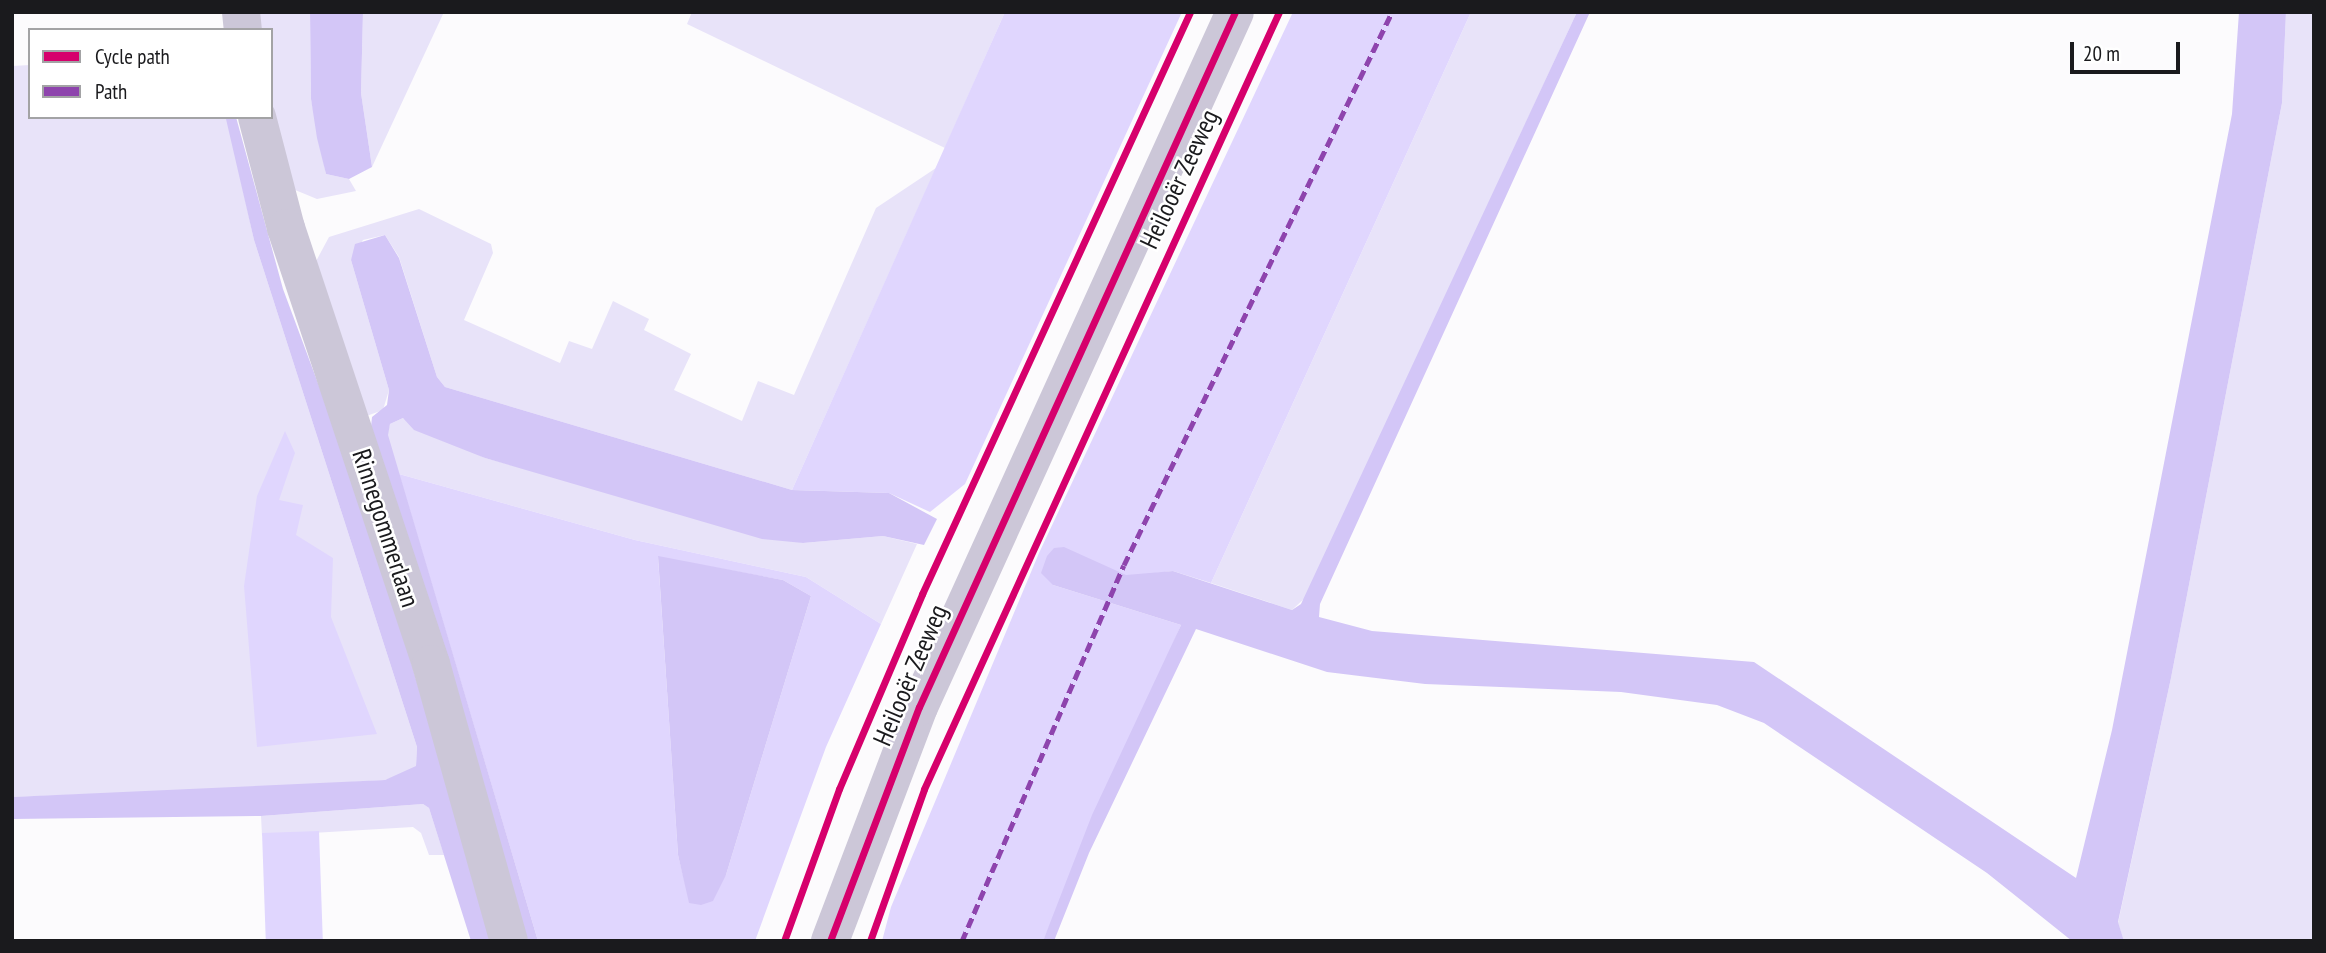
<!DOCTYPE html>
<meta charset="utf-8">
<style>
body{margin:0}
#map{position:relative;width:2326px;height:953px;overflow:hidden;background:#fcfbfd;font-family:"PT Sans Narrow",sans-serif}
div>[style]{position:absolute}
.green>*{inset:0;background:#e8e3f9}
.forest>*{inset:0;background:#e0d6fe;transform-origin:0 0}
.water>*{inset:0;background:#d3c6f7}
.minor>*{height:38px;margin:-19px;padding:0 19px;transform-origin:19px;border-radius:19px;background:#ccc7d8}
.quiet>*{height:5px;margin-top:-2.5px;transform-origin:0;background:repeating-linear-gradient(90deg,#8e44ad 0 10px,transparent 0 15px)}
.cycleway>*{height:7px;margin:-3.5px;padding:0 3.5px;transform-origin:3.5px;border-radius:3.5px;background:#d6006c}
span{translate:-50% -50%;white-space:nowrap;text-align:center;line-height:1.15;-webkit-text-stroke:5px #fff;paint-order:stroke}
.street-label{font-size:26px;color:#1a1a1d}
.frame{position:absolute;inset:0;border:14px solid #1a1a1d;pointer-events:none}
.legend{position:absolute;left:28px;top:28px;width:245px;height:91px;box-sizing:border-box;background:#fff;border:2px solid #a3a3a5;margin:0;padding:9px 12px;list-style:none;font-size:21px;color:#1a1a1d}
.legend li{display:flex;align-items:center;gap:14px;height:35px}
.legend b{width:35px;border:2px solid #a3a3a5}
.scale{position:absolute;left:2070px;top:42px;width:110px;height:32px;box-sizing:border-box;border:4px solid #1a1a1d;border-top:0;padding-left:9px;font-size:21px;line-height:24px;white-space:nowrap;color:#1a1a1d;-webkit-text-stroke:5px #fff;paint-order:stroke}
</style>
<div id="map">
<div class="green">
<div style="clip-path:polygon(250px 12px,310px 12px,311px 99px,326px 174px,349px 179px,356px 191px,317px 199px,283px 185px,271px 117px,271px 30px,251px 30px)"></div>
<div style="clip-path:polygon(363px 12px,444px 12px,372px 167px,361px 93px)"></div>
<div style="clip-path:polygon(692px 12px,1005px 12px,945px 148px,687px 24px)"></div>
<div style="clip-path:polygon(1471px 12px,1577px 12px,1307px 596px,1292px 610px,1211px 583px)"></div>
<div style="clip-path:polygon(2286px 12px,2314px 12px,2314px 941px,2124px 941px,2118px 923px,2171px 678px,2282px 103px)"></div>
<div style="clip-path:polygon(30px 65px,30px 117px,227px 117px,254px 240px,417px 747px,416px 767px,404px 774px,385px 780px,232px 789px,12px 797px,12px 66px)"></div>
<div style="clip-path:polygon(936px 168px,792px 490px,445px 387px,437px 377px,399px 257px,385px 235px,363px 240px,351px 260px,389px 390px,383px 410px,361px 418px,314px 265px,329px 237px,419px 209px,491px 244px,493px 253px,464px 320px,560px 363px,569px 341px,592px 349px,613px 301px,649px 319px,644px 330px,691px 354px,674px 390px,742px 421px,758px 381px,794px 395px,876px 208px)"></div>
<div style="clip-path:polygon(403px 418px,485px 458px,803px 543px,883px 536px,917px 544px,881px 624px,806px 577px,635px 540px,399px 474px,387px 435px,390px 424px)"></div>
<div style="clip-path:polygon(423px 804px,429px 808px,444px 855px,429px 855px,421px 833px,413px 827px,262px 836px,261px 816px)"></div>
</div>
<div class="forest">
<div style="clip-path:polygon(1005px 12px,1182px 12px,965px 484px,930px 512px,889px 493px,792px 490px)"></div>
<div style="clip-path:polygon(1293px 12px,1471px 12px,1211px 583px,1173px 571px,1053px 585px,1181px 625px,1043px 941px,882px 941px,891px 907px,1039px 553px)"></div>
<div style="clip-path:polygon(285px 431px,295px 453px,279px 500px,303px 505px,296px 535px,333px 558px,331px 617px,377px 734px,257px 747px,244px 586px,257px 496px)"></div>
<div style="clip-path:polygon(evenodd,399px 474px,635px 540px,806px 577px,881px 624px,826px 747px,755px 941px,538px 941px,399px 474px,658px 557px,783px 580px,811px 596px,726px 875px,690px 903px,678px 855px,658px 557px)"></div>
<div style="left:319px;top:831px;width:110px;height:57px;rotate:88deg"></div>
</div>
<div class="water">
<div style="clip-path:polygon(310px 12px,363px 12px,361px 93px,372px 167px,349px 179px,326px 174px,317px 138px,311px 99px)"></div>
<div style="clip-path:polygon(1577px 12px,1590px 12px,1320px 604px,1319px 617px,1372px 631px,1754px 662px,2076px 878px,2112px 730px,2232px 114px,2239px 12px,2286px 12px,2282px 103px,2171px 678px,2118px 922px,2124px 941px,2072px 941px,1987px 873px,1764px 723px,1717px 705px,1621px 692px,1425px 684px,1327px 672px,1196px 629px,1089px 853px,1054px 941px,1043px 941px,1092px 815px,1181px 625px,1053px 585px,1041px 573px,1047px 556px,1054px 548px,1064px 547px,1126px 575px,1173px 571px,1292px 610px,1301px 604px)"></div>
<div style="clip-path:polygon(236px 117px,283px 289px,371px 526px,493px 941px,471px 941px,429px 808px,423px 804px,261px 816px,12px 819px,12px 797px,385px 780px,416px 766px,417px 747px,254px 240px,226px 119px)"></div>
<div style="clip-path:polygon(385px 235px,399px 258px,437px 377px,445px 387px,792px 490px,889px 493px,937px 519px,924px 545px,883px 536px,803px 543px,762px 539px,485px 458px,414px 430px,403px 418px,390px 424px,388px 435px,538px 941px,528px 941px,371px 427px,372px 417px,387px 405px,389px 390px,351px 260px,355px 244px)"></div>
<div style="clip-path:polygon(658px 556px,783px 580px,811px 596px,726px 875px,713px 901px,701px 905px,689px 903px,678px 855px)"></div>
</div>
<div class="minor">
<div style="left:241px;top:12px;width:18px;rotate:84deg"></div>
<div style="left:257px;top:117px;width:115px;rotate:75.4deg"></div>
<div style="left:286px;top:228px;width:459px;rotate:71.6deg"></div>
<div style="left:431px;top:664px;width:288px;rotate:74.3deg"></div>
<div style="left:830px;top:941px;width:250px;rotate:-69.2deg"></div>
<div style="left:919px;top:707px;width:763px;rotate:-65.55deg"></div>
</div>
<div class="quiet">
<div style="left:962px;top:941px;width:409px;rotate:-66.7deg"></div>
<div style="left:1124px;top:565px;width:615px;rotate:-64.14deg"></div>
</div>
<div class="cycleway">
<div style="left:784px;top:941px;width:162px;rotate:-70.1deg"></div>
<div style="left:839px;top:789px;width:212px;rotate:-66.9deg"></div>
<div style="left:922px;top:594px;width:641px;rotate:-65.27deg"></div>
<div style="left:830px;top:941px;width:250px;rotate:-69.2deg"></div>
<div style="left:919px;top:707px;width:763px;rotate:-65.55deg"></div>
<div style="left:870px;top:941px;width:161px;rotate:-70.4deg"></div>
<div style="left:924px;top:789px;width:854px;rotate:-65.45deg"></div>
</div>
<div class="street-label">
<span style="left:1179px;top:179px;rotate:-65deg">Heilooër Zeeweg</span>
<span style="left:386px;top:528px;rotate:72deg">Rinnegommerlaan</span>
<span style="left:910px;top:675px;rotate:-67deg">Heilooër Zeeweg</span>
</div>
<div class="frame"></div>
<ul class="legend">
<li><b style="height:9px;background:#d6006c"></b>Cycle path</li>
<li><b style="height:9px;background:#8e44ad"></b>Path</li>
</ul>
<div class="scale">20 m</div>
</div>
